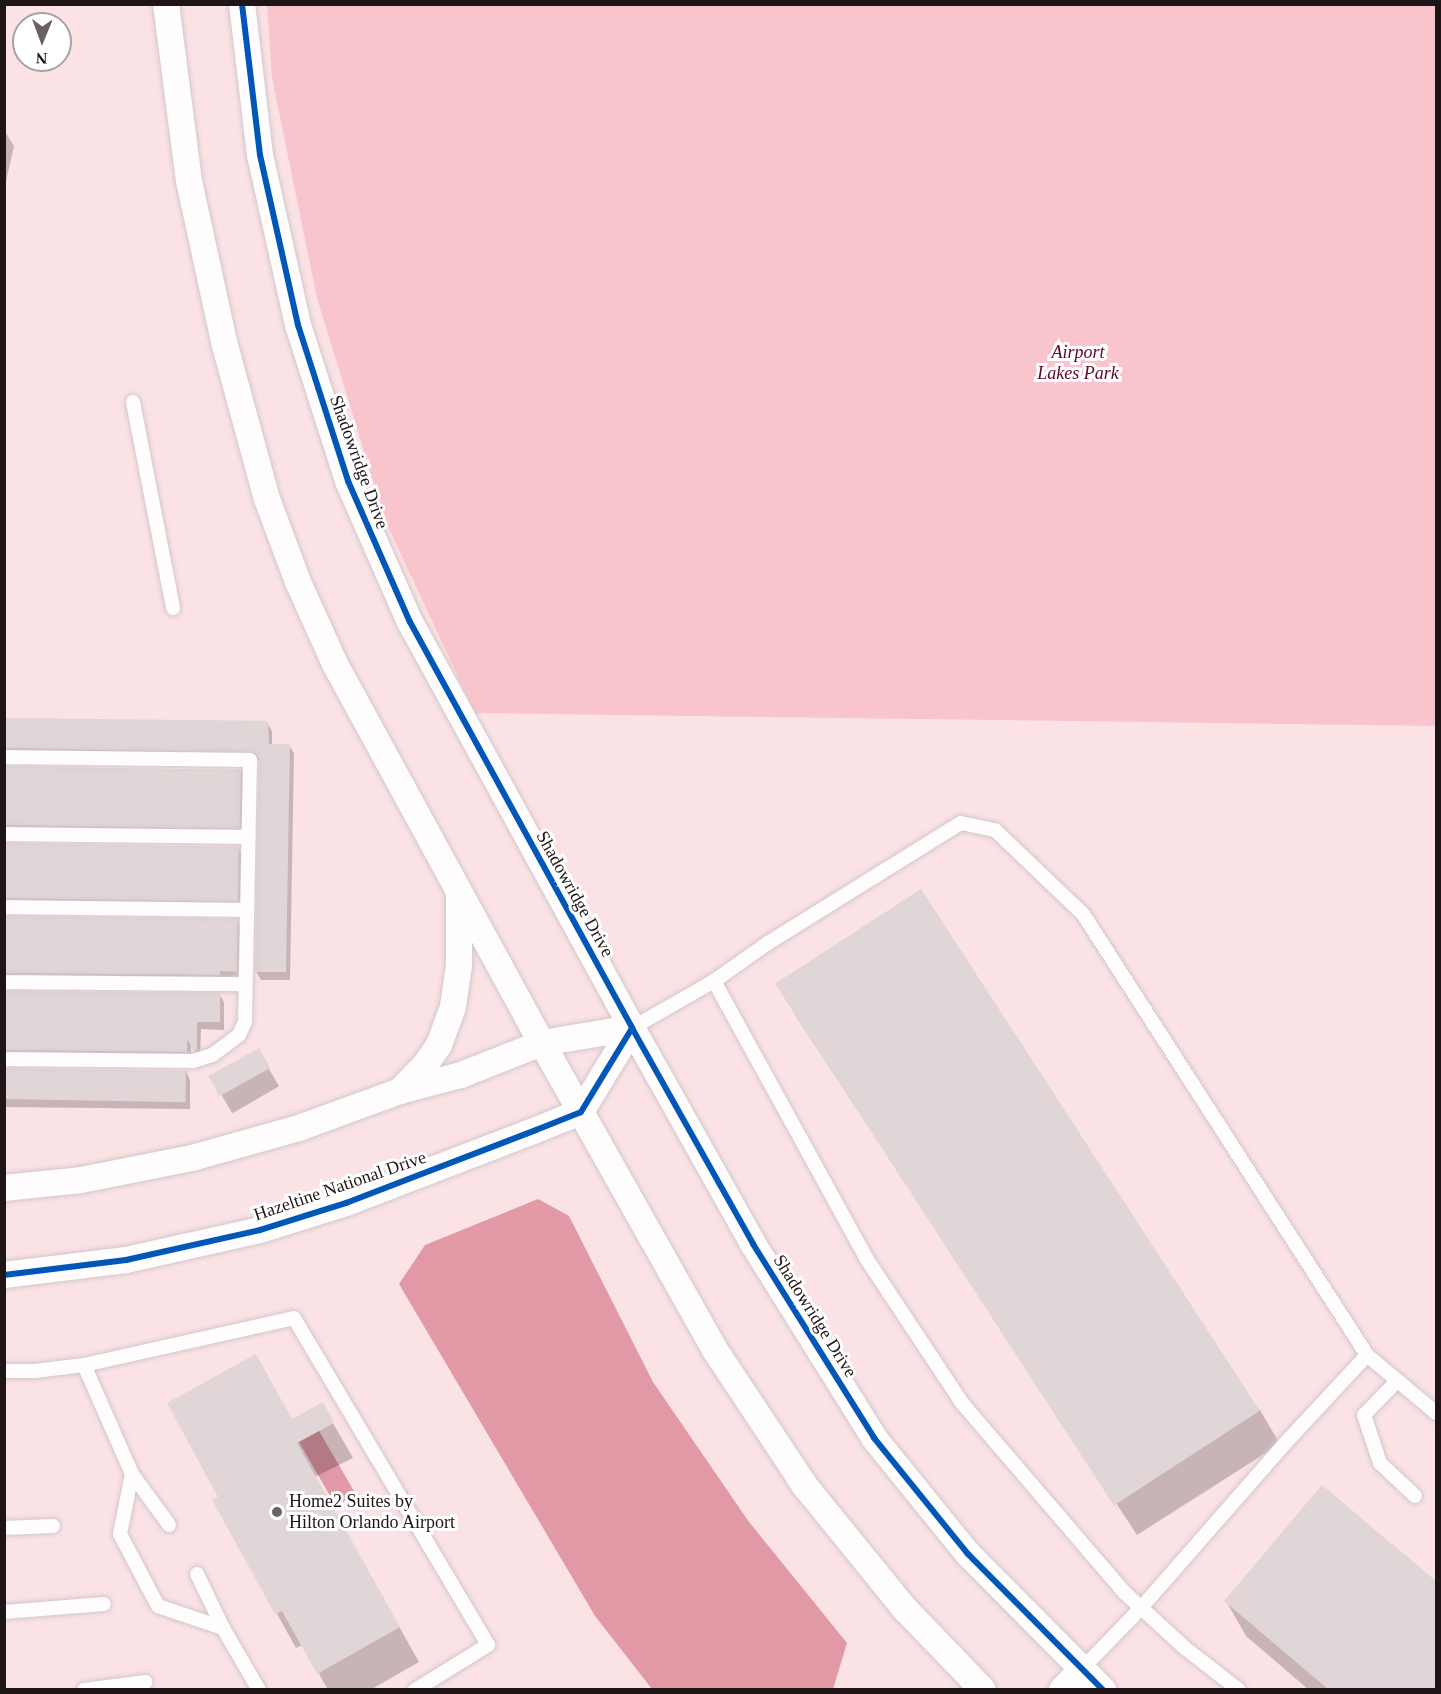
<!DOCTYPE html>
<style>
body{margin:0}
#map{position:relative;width:1441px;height:1694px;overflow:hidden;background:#f7ecee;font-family:Georgia,serif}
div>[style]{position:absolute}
.built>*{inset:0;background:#fae2e5}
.green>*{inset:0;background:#f9c5cd}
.water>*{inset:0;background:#e099a5;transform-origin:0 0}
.shadow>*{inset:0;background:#0003;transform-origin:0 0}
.building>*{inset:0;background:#e0d5d7;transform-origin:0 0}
.roads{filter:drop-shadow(0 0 2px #d3c7c9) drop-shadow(0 0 2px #d3c7c9)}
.lane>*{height:14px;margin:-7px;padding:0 7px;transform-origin:7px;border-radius:7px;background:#fefcfc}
.street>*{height:26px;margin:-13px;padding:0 13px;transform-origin:13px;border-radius:13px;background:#fefcfc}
.cycleway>*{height:6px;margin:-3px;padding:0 3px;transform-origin:3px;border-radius:3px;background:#0057b8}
.dots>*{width:16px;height:16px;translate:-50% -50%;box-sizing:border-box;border:3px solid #fff;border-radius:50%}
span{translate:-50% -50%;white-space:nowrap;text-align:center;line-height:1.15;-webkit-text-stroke:6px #fff;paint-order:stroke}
.park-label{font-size:18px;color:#610524;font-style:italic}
.street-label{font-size:18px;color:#201516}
.poi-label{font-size:18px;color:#201516}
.left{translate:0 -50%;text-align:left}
.frame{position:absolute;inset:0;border:6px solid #201516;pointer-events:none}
.north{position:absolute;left:12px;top:12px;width:60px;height:60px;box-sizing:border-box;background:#fff;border:2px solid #a6a1a2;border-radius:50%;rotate:181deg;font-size:16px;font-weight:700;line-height:24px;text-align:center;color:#201516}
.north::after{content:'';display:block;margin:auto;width:21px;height:27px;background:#6b6062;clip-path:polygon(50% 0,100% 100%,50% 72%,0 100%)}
</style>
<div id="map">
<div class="built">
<div style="clip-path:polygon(evenodd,5px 5px,1436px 5px,1436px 1689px,5px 1690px,5px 5px,24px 24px,60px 24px,60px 60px,24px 60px,24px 24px)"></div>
</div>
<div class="green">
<div style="clip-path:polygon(267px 5px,1436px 5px,1436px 726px,475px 713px,385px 520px,317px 298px,272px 78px)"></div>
</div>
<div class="water">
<div style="clip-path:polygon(538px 1199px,569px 1216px,653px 1382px,749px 1522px,847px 1643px,833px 1689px,652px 1689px,595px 1616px,399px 1284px,425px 1245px)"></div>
<div style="left:318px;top:1429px;width:76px;height:23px;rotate:60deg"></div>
</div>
<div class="shadow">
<div style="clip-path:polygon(4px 130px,14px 146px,4px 190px)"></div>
<div style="clip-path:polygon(4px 719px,267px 722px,272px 731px,272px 745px,289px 745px,294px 753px,290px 980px,261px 980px,256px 971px,261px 760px,9px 756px,4px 759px)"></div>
<div style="clip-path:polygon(4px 768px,240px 770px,245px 779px,244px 836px,4px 834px)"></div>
<div style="clip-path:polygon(4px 845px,238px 847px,243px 856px,242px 909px,4px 907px)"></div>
<div style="clip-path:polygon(4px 918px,237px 920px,242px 929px,241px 979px,4px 984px)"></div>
<div style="clip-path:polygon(777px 984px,1260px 1410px,1280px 1444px,1137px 1535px,797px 1018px)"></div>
<div style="clip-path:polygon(4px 993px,219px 994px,224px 1002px,224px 1030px,201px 1029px,200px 1059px,191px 1043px,191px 1060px,4px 1059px)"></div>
<div style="left:258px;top:1050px;width:42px;height:54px;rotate:60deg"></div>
<div style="clip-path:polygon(4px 1070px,186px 1071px,190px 1080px,190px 1109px,4px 1107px)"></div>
<div style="clip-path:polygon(322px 1404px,353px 1458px,315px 1477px,419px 1662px,370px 1690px,328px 1690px,303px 1645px,296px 1648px,214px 1501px,292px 1420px)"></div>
<div style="clip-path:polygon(1436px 1584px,1436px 1690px,1309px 1690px,1246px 1636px,1226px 1601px)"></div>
</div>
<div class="building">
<div style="clip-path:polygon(4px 718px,268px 721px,269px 744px,290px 744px,286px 972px,255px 972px,259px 760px,255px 753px,4px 748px)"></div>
<div style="left:4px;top:766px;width:237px;height:59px;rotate:1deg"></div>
<div style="left:4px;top:843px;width:235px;height:55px;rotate:1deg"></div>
<div style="left:921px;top:889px;width:622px;height:174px;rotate:57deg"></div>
<div style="clip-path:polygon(4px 916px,238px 919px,237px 972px,220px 971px,220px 975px,4px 973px)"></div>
<div style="clip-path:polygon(4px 991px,220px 993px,220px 1022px,197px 1022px,197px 1050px,194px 1051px,187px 1039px,187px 1052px,4px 1050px)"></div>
<div style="left:259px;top:1048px;width:23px;height:58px;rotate:61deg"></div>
<div style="left:4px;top:1068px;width:182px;height:31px;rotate:1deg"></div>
<div style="clip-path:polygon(256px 1354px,292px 1419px,323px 1402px,334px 1423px,297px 1443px,400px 1627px,317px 1674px,282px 1611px,275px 1614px,212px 1500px,218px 1497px,167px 1403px)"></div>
<div style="clip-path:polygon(1322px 1485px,1437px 1582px,1437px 1689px,1328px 1689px,1224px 1601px)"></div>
</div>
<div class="roads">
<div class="lane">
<div style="left:133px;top:402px;width:210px;rotate:79deg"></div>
<div style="left:4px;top:757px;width:246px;rotate:0.7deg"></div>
<div style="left:250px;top:760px;width:262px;rotate:91.1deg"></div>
<div style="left:245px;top:1022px;width:14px;rotate:115deg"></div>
<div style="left:239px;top:1035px;width:34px;rotate:143deg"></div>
<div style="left:212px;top:1055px;width:20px;rotate:162deg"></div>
<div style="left:193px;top:1061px;width:189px;rotate:-179.4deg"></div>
<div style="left:4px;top:834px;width:244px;rotate:0.7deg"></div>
<div style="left:4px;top:907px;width:243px;rotate:0.7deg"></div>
<div style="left:714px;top:981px;width:316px;rotate:61.2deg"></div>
<div style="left:866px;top:1258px;width:174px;rotate:56.5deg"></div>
<div style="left:962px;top:1403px;width:250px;rotate:49.4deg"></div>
<div style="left:1125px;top:1593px;width:81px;rotate:42.5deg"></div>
<div style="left:1185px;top:1648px;width:68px;rotate:37.9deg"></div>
<div style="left:4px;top:982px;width:241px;rotate:0.5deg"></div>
<div style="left:632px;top:1028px;width:95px;rotate:-29.8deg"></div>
<div style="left:714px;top:981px;width:66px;rotate:-35.1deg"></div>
<div style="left:768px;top:943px;width:227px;rotate:-31.9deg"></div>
<div style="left:961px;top:823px;width:35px;rotate:12deg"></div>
<div style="left:995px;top:830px;width:122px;rotate:43.7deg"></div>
<div style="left:1083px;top:914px;width:525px;rotate:57.22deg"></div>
<div style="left:1367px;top:1355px;width:90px;rotate:40deg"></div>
<div style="left:84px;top:1365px;width:119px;rotate:66.2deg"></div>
<div style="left:132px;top:1474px;width:61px;rotate:101.3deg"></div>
<div style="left:120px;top:1534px;width:81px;rotate:62.2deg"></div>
<div style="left:158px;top:1606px;width:69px;rotate:18.7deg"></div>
<div style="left:223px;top:1628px;width:72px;rotate:59.9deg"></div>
<div style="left:4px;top:1371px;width:31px"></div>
<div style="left:35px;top:1371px;width:49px;rotate:-7deg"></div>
<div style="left:84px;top:1365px;width:215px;rotate:-12.6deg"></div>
<div style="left:294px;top:1318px;width:380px;rotate:59.3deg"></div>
<div style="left:488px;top:1645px;width:86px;rotate:148.3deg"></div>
<div style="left:1397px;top:1381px;width:47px;rotate:134.1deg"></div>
<div style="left:1364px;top:1415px;width:51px;rotate:71.6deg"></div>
<div style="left:1380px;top:1463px;width:48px;rotate:43.3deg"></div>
<div style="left:132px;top:1474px;width:63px;rotate:54deg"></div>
<div style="left:4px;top:1528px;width:49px;rotate:-2.3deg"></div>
<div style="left:197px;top:1574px;width:60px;rotate:64.3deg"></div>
<div style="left:4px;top:1612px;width:100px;rotate:-4.6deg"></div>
<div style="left:1081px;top:1670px;width:86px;rotate:-45.9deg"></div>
<div style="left:1141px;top:1608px;width:226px;rotate:-48.8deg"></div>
<div style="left:1290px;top:1438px;width:113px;rotate:-47.1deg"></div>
<div style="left:84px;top:1690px;width:62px;rotate:-7.5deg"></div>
</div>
<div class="street">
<div style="left:166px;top:4px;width:178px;rotate:82.6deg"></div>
<div style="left:189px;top:181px;width:165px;rotate:77.7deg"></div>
<div style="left:224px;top:342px;width:163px;rotate:74.7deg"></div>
<div style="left:267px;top:499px;width:89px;rotate:69.5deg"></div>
<div style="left:298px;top:582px;width:90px;rotate:65.7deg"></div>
<div style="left:335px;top:664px;width:432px;rotate:61.4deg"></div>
<div style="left:542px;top:1043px;width:352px;rotate:60.6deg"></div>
<div style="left:715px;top:1350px;width:163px;rotate:56.5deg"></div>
<div style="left:805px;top:1486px;width:159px;rotate:50.9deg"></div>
<div style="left:905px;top:1609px;width:112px;rotate:46.1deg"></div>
<div style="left:242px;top:4px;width:152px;rotate:83.2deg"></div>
<div style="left:260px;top:155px;width:174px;rotate:77.4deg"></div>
<div style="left:298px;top:325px;width:164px;rotate:72.2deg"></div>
<div style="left:348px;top:481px;width:154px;rotate:66.3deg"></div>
<div style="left:410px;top:622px;width:463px;rotate:61.3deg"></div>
<div style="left:632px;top:1028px;width:248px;rotate:60.7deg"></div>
<div style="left:753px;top:1244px;width:229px;rotate:58deg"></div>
<div style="left:874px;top:1438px;width:149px;rotate:51deg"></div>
<div style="left:968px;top:1554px;width:192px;rotate:45.2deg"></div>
<div style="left:400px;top:1091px;width:37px;rotate:-46deg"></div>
<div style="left:426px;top:1064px;width:23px;rotate:-56deg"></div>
<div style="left:439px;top:1045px;width:40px;rotate:-69.8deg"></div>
<div style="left:453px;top:1007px;width:42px;rotate:-81.9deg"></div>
<div style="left:459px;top:965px;width:69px;rotate:-90deg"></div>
<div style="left:4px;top:1188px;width:77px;rotate:-5.9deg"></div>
<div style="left:81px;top:1180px;width:113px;rotate:-11.2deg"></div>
<div style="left:192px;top:1158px;width:111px;rotate:-15.7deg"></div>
<div style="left:299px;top:1128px;width:108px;rotate:-20.1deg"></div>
<div style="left:400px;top:1091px;width:63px;rotate:-14.7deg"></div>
<div style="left:461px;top:1075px;width:87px;rotate:-21.6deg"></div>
<div style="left:542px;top:1043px;width:91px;rotate:-9.5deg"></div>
<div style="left:4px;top:1275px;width:123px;rotate:-7deg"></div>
<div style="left:126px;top:1260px;width:137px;rotate:-12.6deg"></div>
<div style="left:260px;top:1230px;width:90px;rotate:-17.4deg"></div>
<div style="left:346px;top:1203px;width:204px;rotate:-21deg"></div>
<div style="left:536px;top:1130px;width:48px;rotate:-21.8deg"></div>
<div style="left:581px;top:1112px;width:98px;rotate:-58.7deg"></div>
<div style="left:1062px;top:1690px;width:28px;rotate:-46deg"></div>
</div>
</div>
<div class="cycleway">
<div style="left:242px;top:4px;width:152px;rotate:83.2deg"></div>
<div style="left:260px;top:155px;width:174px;rotate:77.4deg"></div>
<div style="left:298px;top:325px;width:164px;rotate:72.2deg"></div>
<div style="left:348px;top:481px;width:154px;rotate:66.3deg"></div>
<div style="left:410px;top:622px;width:463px;rotate:61.3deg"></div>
<div style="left:632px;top:1028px;width:248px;rotate:60.7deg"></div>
<div style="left:753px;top:1244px;width:229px;rotate:58deg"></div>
<div style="left:874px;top:1438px;width:149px;rotate:51deg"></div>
<div style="left:968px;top:1554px;width:192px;rotate:45.2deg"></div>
<div style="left:4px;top:1275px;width:123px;rotate:-7deg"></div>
<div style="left:126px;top:1260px;width:137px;rotate:-12.6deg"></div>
<div style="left:260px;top:1230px;width:90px;rotate:-17.4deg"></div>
<div style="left:346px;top:1203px;width:204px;rotate:-21deg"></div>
<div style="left:536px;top:1130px;width:48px;rotate:-21.8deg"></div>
<div style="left:581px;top:1112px;width:98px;rotate:-58.7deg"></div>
</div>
<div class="dots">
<div style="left:277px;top:1512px;background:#6b6062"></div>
</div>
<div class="park-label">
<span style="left:1078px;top:363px">Airport<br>Lakes Park</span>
</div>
<div class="street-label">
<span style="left:359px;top:462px;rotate:70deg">Shadowridge Drive</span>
<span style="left:575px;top:894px;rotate:61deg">Shadowridge Drive</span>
<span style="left:340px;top:1186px;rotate:-19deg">Hazeltine National Drive</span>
<span style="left:815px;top:1316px;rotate:58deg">Shadowridge Drive</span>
</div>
<div class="poi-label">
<span class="left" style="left:289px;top:1512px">Home2 Suites by<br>Hilton Orlando Airport</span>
</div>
<div class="frame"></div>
<div class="north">N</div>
</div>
